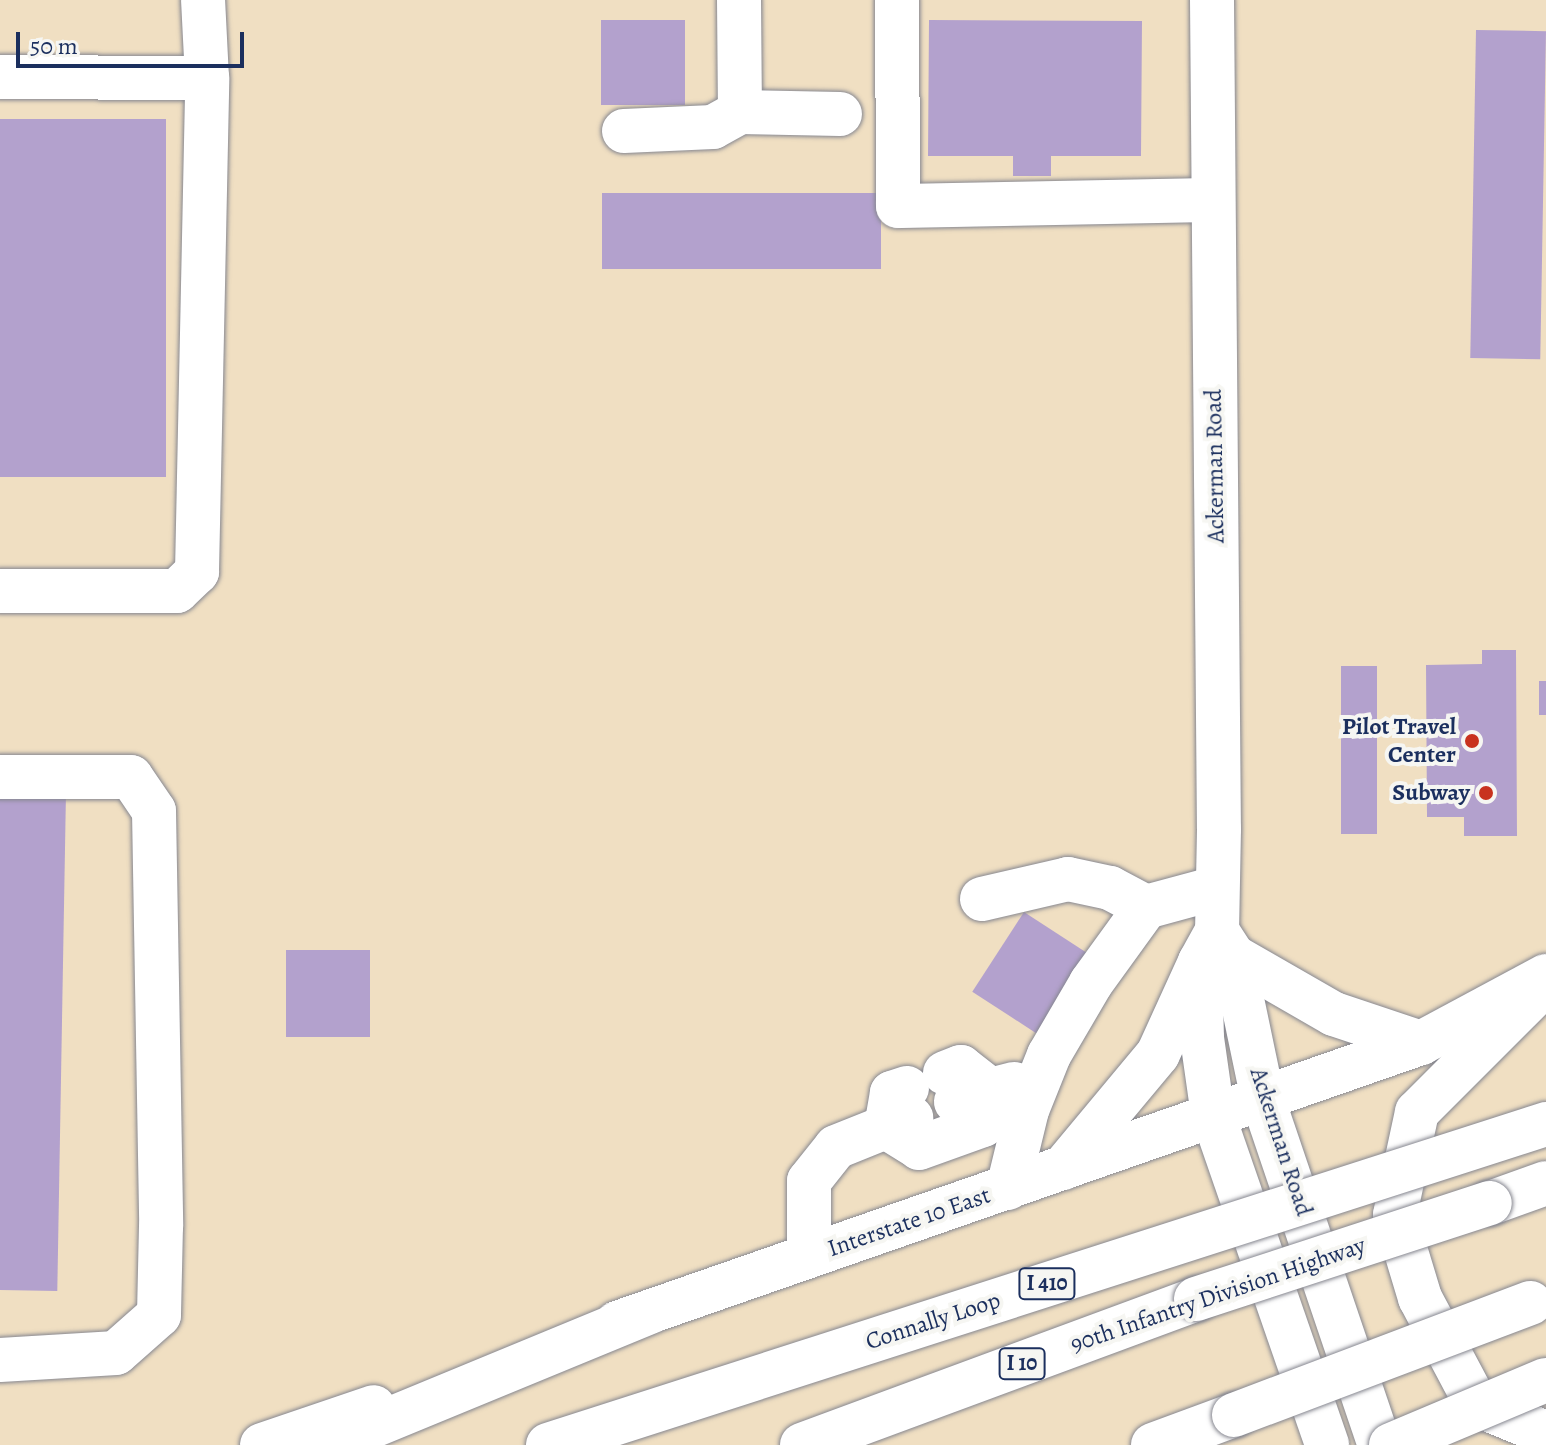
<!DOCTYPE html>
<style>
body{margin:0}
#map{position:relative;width:1546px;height:1445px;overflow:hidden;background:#f0dfc2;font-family:Alegreya,serif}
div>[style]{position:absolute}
.building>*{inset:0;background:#b3a1cd;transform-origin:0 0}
.roads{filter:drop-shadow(0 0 2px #868790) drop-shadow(0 0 2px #868790)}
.minor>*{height:44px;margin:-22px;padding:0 22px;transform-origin:22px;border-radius:22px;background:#fff}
.major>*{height:44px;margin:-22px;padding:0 22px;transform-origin:22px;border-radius:22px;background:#fff}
.highway>*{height:44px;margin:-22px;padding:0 22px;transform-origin:22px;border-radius:22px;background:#fff}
.bridges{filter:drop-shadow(0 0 2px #868790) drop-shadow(0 0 2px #868790)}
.highway-bridge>*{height:44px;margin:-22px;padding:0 22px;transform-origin:22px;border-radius:22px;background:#fff}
.dots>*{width:22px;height:22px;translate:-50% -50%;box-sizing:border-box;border:4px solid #f6f6f2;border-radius:50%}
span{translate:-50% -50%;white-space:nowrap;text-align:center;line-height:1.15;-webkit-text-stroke:8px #f6f6f2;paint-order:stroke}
.shield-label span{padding:2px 6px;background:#f6f6f2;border:2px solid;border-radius:6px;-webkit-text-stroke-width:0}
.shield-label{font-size:22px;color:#1b2f5e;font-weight:700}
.street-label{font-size:24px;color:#1b2f5e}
.poi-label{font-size:24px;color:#1b2f5e;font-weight:700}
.right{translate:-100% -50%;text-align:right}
.scale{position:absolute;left:16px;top:32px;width:228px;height:36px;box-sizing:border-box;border:4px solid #1b2f5e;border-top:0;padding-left:10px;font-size:24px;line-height:28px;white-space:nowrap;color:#1b2f5e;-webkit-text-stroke:6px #f6f6f2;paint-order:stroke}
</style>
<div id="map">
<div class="building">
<div style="left:601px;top:20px;width:84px;height:85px"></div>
<div style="clip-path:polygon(929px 20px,1142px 21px,1141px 156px,1051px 156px,1051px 176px,1013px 176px,1013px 156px,928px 156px)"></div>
<div style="left:1476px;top:30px;width:70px;height:328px;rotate:1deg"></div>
<div style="left:0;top:119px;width:166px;height:358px"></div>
<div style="left:602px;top:193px;width:279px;height:76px"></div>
<div style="clip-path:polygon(1482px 650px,1516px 650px,1517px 836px,1464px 836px,1464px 817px,1427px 817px,1426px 665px,1482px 664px)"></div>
<div style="left:1341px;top:666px;width:36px;height:168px"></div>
<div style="left:1539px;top:681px;width:7px;height:34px"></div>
<div style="left:0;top:791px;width:66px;height:499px;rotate:1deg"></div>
<div style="left:1024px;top:912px;width:78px;height:95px;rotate:33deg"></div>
<div style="left:286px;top:950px;width:84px;height:87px"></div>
</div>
<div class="roads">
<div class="minor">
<div style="left:739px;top:0;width:112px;rotate:89.5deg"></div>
<div style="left:740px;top:112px;width:100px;rotate:1.1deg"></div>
<div style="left:897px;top:0;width:206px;rotate:89.7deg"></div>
<div style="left:898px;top:206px;width:315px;rotate:-1.1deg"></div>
<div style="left:1212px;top:0;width:829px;rotate:89.52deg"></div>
<div style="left:1219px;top:829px;width:102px;rotate:91.1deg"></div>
<div style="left:1217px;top:931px;width:35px;rotate:119deg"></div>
<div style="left:1200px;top:962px;width:76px;rotate:88.5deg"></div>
<div style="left:1202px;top:1038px;width:78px;rotate:81.9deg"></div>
<div style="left:1213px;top:1115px;width:349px;rotate:70.9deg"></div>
<div style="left:0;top:77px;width:207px;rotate:0.3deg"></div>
<div style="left:624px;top:131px;width:89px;rotate:-2.6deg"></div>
<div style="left:713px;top:127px;width:31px;rotate:-29deg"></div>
<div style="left:0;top:591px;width:177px"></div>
<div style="left:177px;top:591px;width:28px;rotate:-44deg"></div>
<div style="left:197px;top:572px;width:494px;rotate:-88.8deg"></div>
<div style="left:207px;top:78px;width:78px;rotate:-92.9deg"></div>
<div style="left:0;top:777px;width:131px"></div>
<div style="left:131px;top:777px;width:41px;rotate:55.9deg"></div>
<div style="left:154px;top:811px;width:415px;rotate:89deg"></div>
<div style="left:161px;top:1226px;width:89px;rotate:91.3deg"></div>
<div style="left:159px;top:1315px;width:57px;rotate:138.5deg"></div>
<div style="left:116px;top:1353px;width:116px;rotate:176.5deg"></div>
<div style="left:982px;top:899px;width:88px;rotate:-13.1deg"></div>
<div style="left:1068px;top:879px;width:43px;rotate:12.1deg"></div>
<div style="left:1110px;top:888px;width:41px;rotate:27.8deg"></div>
<div style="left:1217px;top:931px;width:30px;rotate:57deg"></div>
<div style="left:1233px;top:956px;width:147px;rotate:78.2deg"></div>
<div style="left:1263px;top:1100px;width:364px;rotate:71.3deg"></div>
<div style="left:945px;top:1073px;width:17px;rotate:-21deg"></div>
<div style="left:961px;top:1067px;width:37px;rotate:38deg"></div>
<div style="left:990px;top:1090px;width:25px;rotate:-14deg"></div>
<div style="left:907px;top:1088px;width:16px;rotate:162deg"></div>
<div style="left:892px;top:1093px;width:35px;rotate:100deg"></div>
<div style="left:886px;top:1127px;width:27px;rotate:-20deg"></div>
<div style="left:1008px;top:1188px;width:80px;rotate:-76.3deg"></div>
<div style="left:1027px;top:1110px;width:59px;rotate:-68.2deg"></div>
<div style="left:1049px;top:1055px;width:83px;rotate:-59.7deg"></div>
<div style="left:1091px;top:983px;width:94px;rotate:-54.1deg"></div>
<div style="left:1146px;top:907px;width:73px;rotate:-15.2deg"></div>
<div style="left:809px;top:1256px;width:75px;rotate:-90deg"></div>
<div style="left:809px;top:1181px;width:43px;rotate:-51.5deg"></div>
<div style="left:836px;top:1147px;width:54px;rotate:-21.8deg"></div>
<div style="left:886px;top:1127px;width:39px;rotate:32deg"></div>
<div style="left:919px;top:1148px;width:68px;rotate:-19.8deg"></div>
<div style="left:983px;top:1125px;width:36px;rotate:-79deg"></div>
<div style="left:990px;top:1090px;width:36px;rotate:161deg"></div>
</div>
<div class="major">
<div style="left:1233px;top:956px;width:116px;rotate:29.9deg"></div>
<div style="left:1334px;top:1014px;width:92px;rotate:18.4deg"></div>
<div style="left:1533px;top:996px;width:164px;rotate:135deg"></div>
<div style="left:1417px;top:1112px;width:105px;rotate:102.1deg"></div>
<div style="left:1395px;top:1215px;width:87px;rotate:73.2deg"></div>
<div style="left:1420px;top:1298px;width:121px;rotate:62deg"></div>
<div style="left:1477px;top:1405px;width:74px;rotate:22.1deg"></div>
<div style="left:1063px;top:1168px;width:148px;rotate:-50.2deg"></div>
<div style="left:1158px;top:1054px;width:101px;rotate:-65.5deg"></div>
<div style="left:617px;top:1323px;width:851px;rotate:-19.2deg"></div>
<div style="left:1421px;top:1043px;width:142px;rotate:-28.2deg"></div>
<div style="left:262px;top:1445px;width:118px;rotate:-18.7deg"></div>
</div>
<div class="highway">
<div style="left:1490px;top:1203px;width:59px;rotate:-19.7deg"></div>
<div style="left:327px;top:1445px;width:352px;rotate:-22.4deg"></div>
<div style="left:802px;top:1445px;width:420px;rotate:-20.3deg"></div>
<div style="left:1153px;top:1445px;width:86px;rotate:-20.3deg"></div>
</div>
</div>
<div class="bridges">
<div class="highway-bridge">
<div style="left:1196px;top:1299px;width:309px;rotate:-18.1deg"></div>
<div style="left:1234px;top:1415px;width:317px;rotate:-20.7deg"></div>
<div style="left:548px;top:1445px;width:1048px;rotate:-17.83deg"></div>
<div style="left:1391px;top:1445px;width:168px;rotate:-22.8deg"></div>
</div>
</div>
<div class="dots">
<div style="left:1472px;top:741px;background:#c8321e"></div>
<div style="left:1486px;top:793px;background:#c8321e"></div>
</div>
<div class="shield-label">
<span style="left:1047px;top:1284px">I 410</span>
<span style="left:1022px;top:1364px">I 10</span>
</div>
<div class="street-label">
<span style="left:1215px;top:466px;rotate:-91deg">Ackerman Road</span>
<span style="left:1281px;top:1142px;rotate:72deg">Ackerman Road</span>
<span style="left:909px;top:1222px;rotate:-19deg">Interstate 10 East</span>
<span style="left:1218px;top:1295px;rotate:-19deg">90th Infantry Division Highway</span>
<span style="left:933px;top:1321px;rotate:-18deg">Connally Loop</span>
</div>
<div class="poi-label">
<span class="right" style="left:1456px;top:741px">Pilot Travel<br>Center</span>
<span class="right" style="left:1470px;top:793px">Subway</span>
</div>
<div class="scale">50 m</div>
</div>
